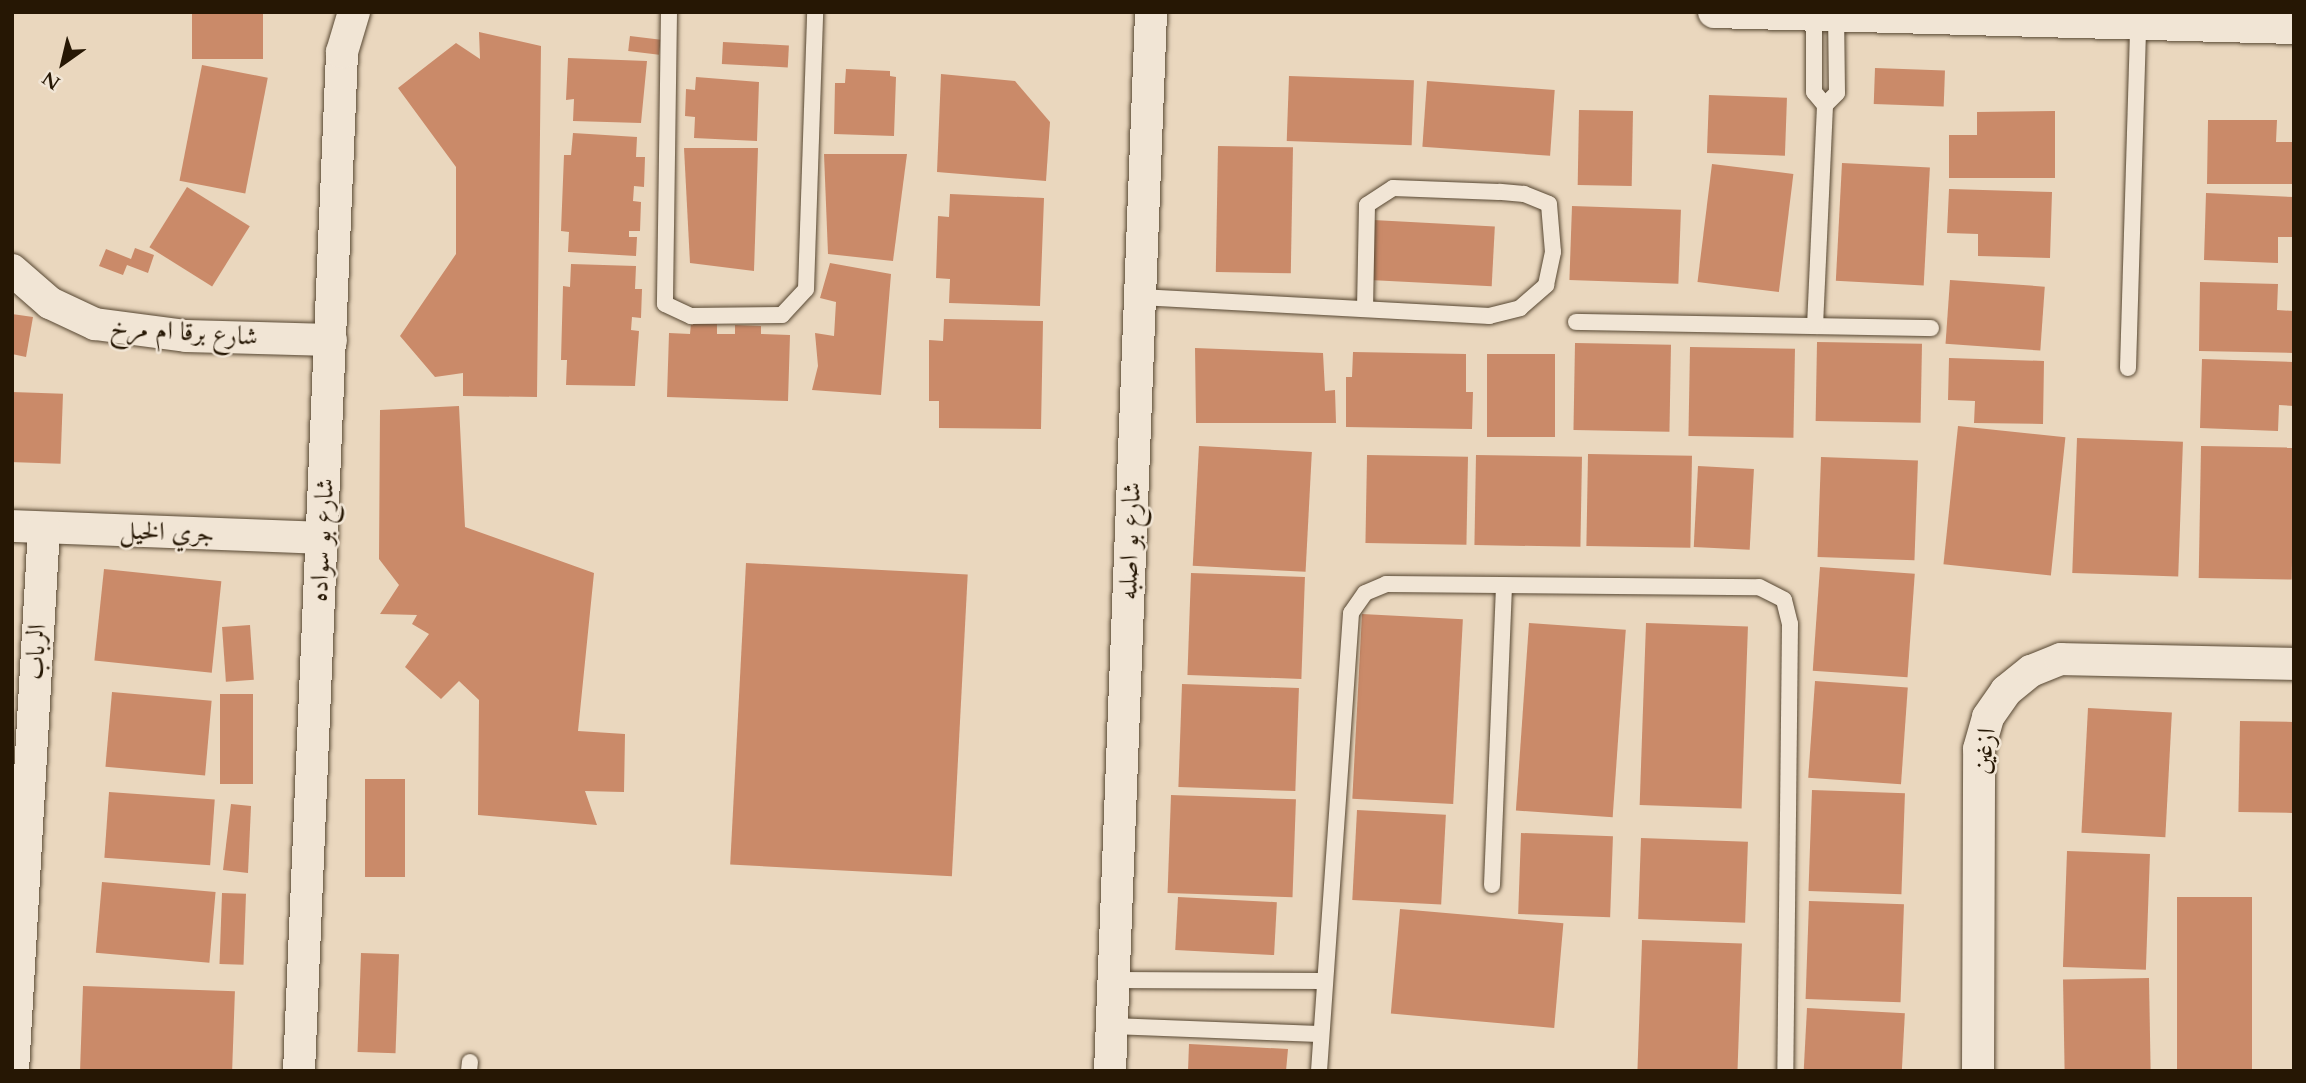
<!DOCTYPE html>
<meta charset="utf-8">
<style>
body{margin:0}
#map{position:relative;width:2306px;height:1083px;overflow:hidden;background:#ead7be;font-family:Cardo,Amiri,serif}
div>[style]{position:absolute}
.building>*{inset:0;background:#ca8a69;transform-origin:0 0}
.roads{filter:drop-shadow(0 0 2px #574732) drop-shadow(0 0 2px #574732)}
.service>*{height:16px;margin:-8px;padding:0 8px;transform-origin:8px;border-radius:8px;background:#f1e5d5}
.minor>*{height:32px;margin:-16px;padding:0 16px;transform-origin:16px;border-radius:16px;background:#f1e5d5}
span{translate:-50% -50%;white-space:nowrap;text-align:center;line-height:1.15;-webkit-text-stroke:5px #f1e5d5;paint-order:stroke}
.street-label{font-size:26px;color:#261704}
.frame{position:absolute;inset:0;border:14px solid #261704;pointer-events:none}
.north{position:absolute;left:28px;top:28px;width:70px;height:70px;-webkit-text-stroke:5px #f1e5d5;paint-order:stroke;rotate:214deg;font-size:19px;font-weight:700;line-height:28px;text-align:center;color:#261704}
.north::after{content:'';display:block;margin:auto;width:24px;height:32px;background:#261704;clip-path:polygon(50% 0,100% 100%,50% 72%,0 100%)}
</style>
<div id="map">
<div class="building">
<div style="left:192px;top:12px;width:71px;height:47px"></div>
<div style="clip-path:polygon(479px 32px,541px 46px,537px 397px,463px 396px,463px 373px,435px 377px,400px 336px,456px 254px,456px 167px,398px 88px,456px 43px,480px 59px)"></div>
<div style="left:630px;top:36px;width:31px;height:15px;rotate:7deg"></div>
<div style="left:723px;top:42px;width:66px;height:22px;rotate:3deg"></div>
<div style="clip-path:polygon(568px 58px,647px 61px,641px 123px,573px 121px,574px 99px,566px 100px)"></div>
<div style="left:202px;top:65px;width:67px;height:118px;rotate:11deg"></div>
<div style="left:1875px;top:68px;width:70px;height:36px;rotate:2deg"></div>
<div style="clip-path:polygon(846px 69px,890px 71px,890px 76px,896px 77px,894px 136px,834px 134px,835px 83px,845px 83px)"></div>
<div style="clip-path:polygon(941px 74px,1015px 81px,1050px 122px,1046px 181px,937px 172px)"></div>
<div style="left:1289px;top:76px;width:125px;height:65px;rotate:2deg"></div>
<div style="clip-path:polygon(696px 77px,759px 82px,757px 141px,694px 138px,695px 117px,685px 116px,686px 89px,695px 90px)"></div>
<div style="left:1427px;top:81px;width:128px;height:66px;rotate:4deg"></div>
<div style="left:1709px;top:95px;width:78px;height:58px;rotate:2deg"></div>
<div style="left:1579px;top:110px;width:54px;height:75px;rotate:1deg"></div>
<div style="clip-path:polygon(2055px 111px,2055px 178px,1949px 178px,1949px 135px,1977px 135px,1977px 112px)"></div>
<div style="clip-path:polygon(2208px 120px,2277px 120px,2276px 142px,2294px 142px,2294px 184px,2207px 184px)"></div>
<div style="clip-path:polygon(573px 133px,637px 137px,636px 157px,645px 157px,644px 187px,634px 186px,633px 201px,641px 202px,640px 231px,629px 231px,629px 237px,637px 237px,636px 256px,568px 252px,569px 232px,561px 231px,564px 155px,571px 155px)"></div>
<div style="left:1218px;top:146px;width:75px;height:126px;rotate:1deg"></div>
<div style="clip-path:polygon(684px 148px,758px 148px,754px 271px,690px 263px)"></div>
<div style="clip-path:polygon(824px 154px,907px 154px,893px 261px,828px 254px)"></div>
<div style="left:1842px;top:163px;width:88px;height:118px;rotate:3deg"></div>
<div style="left:1712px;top:164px;width:82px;height:119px;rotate:7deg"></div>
<div style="left:187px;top:187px;width:74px;height:71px;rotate:32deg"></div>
<div style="clip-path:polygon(1949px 189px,2052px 192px,2050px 258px,1978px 256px,1978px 234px,1947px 233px)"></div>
<div style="clip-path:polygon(2206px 193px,2294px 197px,2294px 237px,2278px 237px,2278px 263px,2204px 260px)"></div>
<div style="clip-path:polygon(950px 194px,1044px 198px,1040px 306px,949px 303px,950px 279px,936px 278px,938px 216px,949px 217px)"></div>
<div style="left:1572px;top:206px;width:109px;height:74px;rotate:2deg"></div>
<div style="left:1373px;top:220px;width:122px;height:60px;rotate:3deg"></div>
<div style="clip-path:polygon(135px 248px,154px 255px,148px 273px,127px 265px,123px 275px,99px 266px,106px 249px,131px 259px)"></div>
<div style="clip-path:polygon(830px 263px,891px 274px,881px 395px,812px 390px,818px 366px,815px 333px,834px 336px,836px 302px,820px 298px)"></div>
<div style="clip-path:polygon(571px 264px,636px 266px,635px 289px,642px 289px,641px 318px,632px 317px,631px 330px,639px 331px,635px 386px,566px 385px,567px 360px,561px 360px,563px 286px,570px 287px)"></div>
<div style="left:1950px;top:280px;width:95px;height:64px;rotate:4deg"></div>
<div style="clip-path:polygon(2200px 282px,2278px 284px,2277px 310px,2294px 311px,2294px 353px,2199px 351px)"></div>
<div style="clip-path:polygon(12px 314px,33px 317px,26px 357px,12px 354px)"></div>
<div style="clip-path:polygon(944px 319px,1043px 321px,1041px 429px,939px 428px,939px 401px,929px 401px,929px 340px,943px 341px)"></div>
<div style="clip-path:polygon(691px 323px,717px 324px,717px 334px,735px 334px,735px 325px,761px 326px,761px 334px,790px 335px,788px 401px,667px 397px,669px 333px,690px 334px)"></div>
<div style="left:1817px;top:342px;width:105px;height:79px;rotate:1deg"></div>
<div style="left:1575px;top:343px;width:96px;height:87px;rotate:1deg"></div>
<div style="left:1690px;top:347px;width:105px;height:89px;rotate:1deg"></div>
<div style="clip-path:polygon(1195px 348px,1323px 353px,1325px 391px,1335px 390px,1336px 423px,1196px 423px)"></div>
<div style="clip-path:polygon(1353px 352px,1466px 354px,1466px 392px,1473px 392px,1472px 429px,1346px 427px,1346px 377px,1352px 377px)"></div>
<div style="left:1487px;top:354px;width:68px;height:83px"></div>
<div style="clip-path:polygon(1949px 358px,2044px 361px,2043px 424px,1974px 423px,1975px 401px,1948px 400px)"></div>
<div style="clip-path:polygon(2202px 359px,2294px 362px,2294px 406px,2279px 405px,2278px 431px,2200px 428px)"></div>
<div style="left:12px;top:392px;width:51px;height:70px;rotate:2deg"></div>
<div style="clip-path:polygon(459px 406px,465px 527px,594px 573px,578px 731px,625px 734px,624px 792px,585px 791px,597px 825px,478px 815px,479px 700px,459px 681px,441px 699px,405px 667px,429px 634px,412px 624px,417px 615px,380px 614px,399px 585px,379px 559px,380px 410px)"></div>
<div style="left:1958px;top:426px;width:108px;height:139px;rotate:6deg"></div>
<div style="left:2077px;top:438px;width:106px;height:135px;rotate:2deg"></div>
<div style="left:1199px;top:446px;width:113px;height:120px;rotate:3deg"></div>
<div style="left:2201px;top:446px;width:93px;height:132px;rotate:1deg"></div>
<div style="left:1588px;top:454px;width:104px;height:92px;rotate:1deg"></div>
<div style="left:1367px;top:455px;width:101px;height:88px;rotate:1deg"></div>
<div style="left:1476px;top:455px;width:106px;height:90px;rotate:1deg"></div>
<div style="left:1821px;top:457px;width:97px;height:100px;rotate:2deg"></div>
<div style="left:1698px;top:466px;width:56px;height:81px;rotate:3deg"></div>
<div style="left:746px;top:563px;width:222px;height:302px;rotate:3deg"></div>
<div style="left:1820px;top:567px;width:95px;height:104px;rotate:4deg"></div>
<div style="left:104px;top:569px;width:118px;height:92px;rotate:6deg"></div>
<div style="left:1191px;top:573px;width:114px;height:102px;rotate:2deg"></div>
<div style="left:1362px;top:614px;width:101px;height:185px;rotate:3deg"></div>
<div style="left:1529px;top:623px;width:97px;height:188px;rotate:4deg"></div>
<div style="left:1646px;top:623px;width:102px;height:182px;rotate:2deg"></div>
<div style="left:250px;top:625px;width:55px;height:28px;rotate:86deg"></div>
<div style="left:1815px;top:681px;width:93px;height:97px;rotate:4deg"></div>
<div style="left:1182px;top:684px;width:117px;height:103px;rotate:2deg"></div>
<div style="left:112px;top:692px;width:100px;height:75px;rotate:5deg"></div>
<div style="left:220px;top:694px;width:33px;height:90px"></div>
<div style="left:2088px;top:708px;width:84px;height:125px;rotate:3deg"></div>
<div style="left:2240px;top:721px;width:54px;height:91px;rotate:1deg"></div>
<div style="left:365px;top:779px;width:40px;height:98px"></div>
<div style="left:1812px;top:790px;width:93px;height:101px;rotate:2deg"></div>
<div style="left:109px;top:792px;width:106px;height:66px;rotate:4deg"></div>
<div style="left:1171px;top:795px;width:125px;height:98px;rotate:2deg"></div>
<div style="clip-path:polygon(231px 804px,251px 806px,248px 873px,223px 870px)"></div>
<div style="left:1357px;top:810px;width:89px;height:90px;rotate:3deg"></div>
<div style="left:1521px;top:833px;width:92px;height:81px;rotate:2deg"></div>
<div style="left:1641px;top:838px;width:107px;height:81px;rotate:2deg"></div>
<div style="left:2067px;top:851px;width:83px;height:116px;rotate:2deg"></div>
<div style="left:102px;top:882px;width:114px;height:71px;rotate:5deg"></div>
<div style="left:222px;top:893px;width:24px;height:71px;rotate:2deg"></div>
<div style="left:1178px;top:897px;width:99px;height:53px;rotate:3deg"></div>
<div style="left:2177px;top:897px;width:75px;height:174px"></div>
<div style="left:1809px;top:901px;width:95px;height:98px;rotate:2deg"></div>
<div style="left:1400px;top:909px;width:164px;height:105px;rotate:5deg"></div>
<div style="left:1642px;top:940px;width:100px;height:131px;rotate:2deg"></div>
<div style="left:361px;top:953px;width:38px;height:99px;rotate:2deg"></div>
<div style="left:2149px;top:978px;width:93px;height:86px;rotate:89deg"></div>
<div style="left:83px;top:986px;width:152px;height:85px;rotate:2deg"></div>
<div style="left:1807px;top:1008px;width:98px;height:63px;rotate:3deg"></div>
<div style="clip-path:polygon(1189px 1044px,1288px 1049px,1286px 1071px,1188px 1071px)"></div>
</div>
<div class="roads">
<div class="service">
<div style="left:669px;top:12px;width:292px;rotate:90.8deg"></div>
<div style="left:665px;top:304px;width:29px;rotate:25deg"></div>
<div style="left:691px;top:316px;width:91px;rotate:-0.6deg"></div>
<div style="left:782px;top:315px;width:35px;rotate:-47deg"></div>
<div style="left:806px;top:289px;width:277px;rotate:-88.1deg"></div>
<div style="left:1814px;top:15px;width:77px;rotate:90deg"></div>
<div style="left:1814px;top:92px;width:17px;rotate:50deg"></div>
<div style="left:1825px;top:105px;width:17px;rotate:-45deg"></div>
<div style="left:1837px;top:93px;width:77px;rotate:-90.7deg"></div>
<div style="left:1140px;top:297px;width:350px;rotate:3.1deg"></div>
<div style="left:1489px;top:316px;width:32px;rotate:-14deg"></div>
<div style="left:1520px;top:308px;width:35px;rotate:-41deg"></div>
<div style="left:1546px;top:285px;width:34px;rotate:-78deg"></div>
<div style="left:1553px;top:252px;width:48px;rotate:-94.8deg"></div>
<div style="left:1549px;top:204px;width:27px;rotate:-158deg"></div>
<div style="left:1524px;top:194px;width:25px;rotate:-175deg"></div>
<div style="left:1499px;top:192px;width:106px;rotate:-177.8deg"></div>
<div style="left:1393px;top:188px;width:31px;rotate:147deg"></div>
<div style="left:1367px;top:205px;width:102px;rotate:91.1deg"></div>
<div style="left:1576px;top:322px;width:355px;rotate:1deg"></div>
<div style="left:1815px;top:326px;width:221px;rotate:-87.4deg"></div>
<div style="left:2128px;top:368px;width:345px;rotate:-88.3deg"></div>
<div style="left:1492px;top:885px;width:300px;rotate:-87.7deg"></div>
<div style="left:1112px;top:980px;width:210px;rotate:0.3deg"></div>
<div style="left:1112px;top:1026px;width:207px;rotate:2.2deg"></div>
<div style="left:469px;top:1071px;width:9px;rotate:-84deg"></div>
<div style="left:1319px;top:1071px;width:459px;rotate:-86deg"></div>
<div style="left:1351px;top:613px;width:24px;rotate:-55deg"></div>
<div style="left:1365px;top:593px;width:23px;rotate:-23deg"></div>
<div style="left:1386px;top:584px;width:373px;rotate:0.5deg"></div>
<div style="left:1759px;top:587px;width:28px;rotate:27deg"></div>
<div style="left:1784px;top:600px;width:25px;rotate:76deg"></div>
<div style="left:1790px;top:624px;width:447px;rotate:90.6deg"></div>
</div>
<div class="minor">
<div style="left:1714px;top:12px;width:580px;rotate:1.58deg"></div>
<div style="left:12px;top:270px;width:50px;rotate:41deg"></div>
<div style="left:50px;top:303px;width:50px;rotate:25deg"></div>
<div style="left:95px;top:324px;width:92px;rotate:7.5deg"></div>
<div style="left:186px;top:336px;width:145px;rotate:1.6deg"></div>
<div style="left:12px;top:526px;width:310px;rotate:2.2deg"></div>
<div style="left:13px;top:1071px;width:544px;rotate:-86.73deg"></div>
<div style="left:299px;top:1071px;width:1020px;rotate:-87.58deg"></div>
<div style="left:342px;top:52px;width:42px;rotate:-73.3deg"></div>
<div style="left:1110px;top:1071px;width:1060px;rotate:-87.78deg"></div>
<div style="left:1978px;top:1071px;width:322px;rotate:-89.8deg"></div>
<div style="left:1979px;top:749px;width:33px;rotate:-74deg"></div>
<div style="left:1988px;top:717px;width:32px;rotate:-55deg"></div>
<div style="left:2006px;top:691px;width:32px;rotate:-39deg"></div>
<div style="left:2031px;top:671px;width:32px;rotate:-22deg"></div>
<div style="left:2061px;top:659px;width:233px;rotate:1.2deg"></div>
</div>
</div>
<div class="street-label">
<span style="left:184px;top:332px;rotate:4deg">شارع برقا ام مرخ</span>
<span style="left:167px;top:532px;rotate:2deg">جري الخيل</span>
<span style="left:322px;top:540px;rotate:-87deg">شارع بو سواده</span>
<span style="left:1130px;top:541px;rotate:-88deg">شارع بو اصلبه</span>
<span style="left:36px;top:652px;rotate:-87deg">الرباب</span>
<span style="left:1984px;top:751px;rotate:-82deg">ازغين</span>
</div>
<div class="frame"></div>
<div class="north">N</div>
</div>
